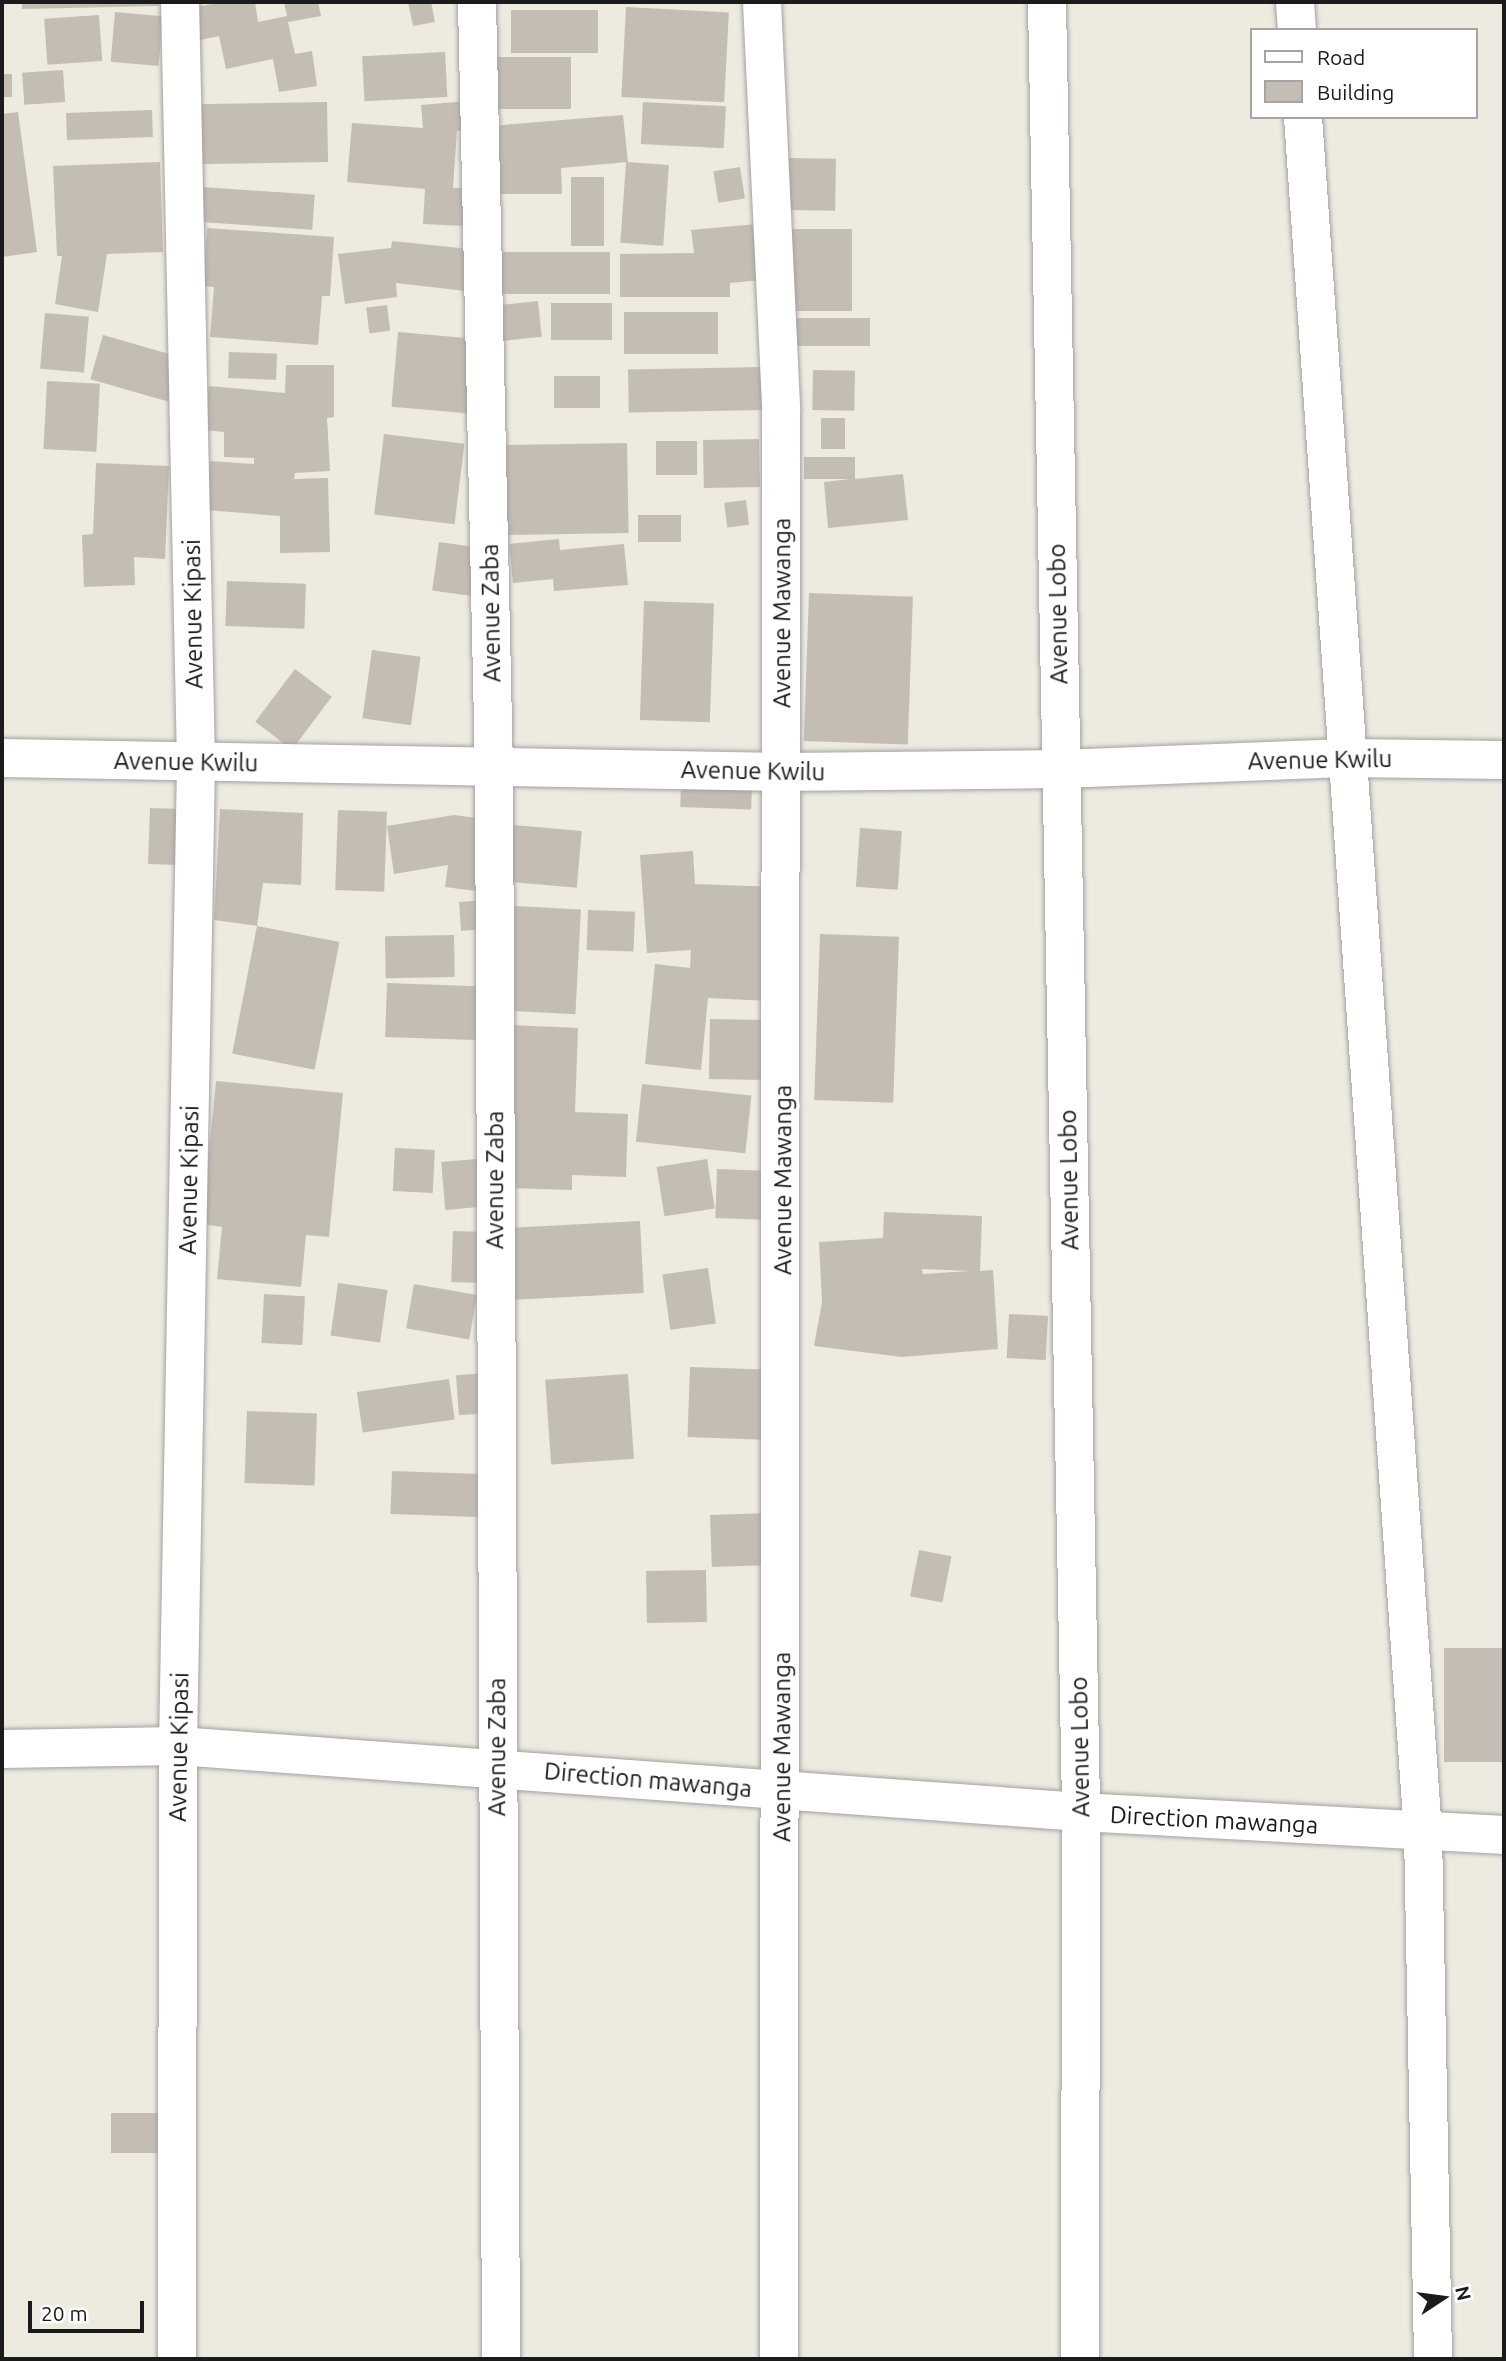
<!DOCTYPE html>
<style>
body{margin:0}
#map{position:relative;width:1506px;height:2361px;overflow:hidden;background:#edeae0;font-family:Ubuntu,sans-serif}
div>[style]{position:absolute}
.building>*{inset:0;background:#c4bdb3;transform-origin:0 0}
.roads{filter:drop-shadow(0 0 2px #a2a2a2) drop-shadow(0 0 2px #a2a2a2)}
.minor>*{height:38px;margin:-19px;padding:0 19px;transform-origin:19px;border-radius:19px;background:#fff}
span{translate:-50% -50%;white-space:nowrap;text-align:center;line-height:1.15;-webkit-text-stroke:7px #fff;paint-order:stroke}
.street-label{font-size:24px;color:#1b1b1b}
.frame{position:absolute;inset:0;border:4px solid #1b1b1b;pointer-events:none}
.legend{position:absolute;left:1250px;top:28px;width:228px;height:91px;box-sizing:border-box;background:#fff;border:2px solid #a4a4a4;margin:0;padding:9px 12px;list-style:none;font-size:21px;color:#1b1b1b}
.legend li{display:flex;align-items:center;gap:14px;height:35px}
.legend b{width:35px;border:2px solid #a4a4a4}
.north{position:absolute;left:1408px;top:2263px;width:70px;height:70px;-webkit-text-stroke:5px #fff;paint-order:stroke;rotate:77deg;font-size:19px;font-weight:700;line-height:28px;text-align:center;color:#1b1b1b}
.north::after{content:'';display:block;margin:auto;width:24px;height:32px;background:#1b1b1b;clip-path:polygon(50% 0,100% 100%,50% 72%,0 100%)}
.scale{position:absolute;left:28px;top:2301px;width:116px;height:32px;box-sizing:border-box;border:4px solid #1b1b1b;border-top:0;padding-left:9px;font-size:21px;line-height:24px;white-space:nowrap;color:#1b1b1b;-webkit-text-stroke:5px #fff;paint-order:stroke}
</style>
<div id="map">
<div class="building">
<div style="clip-path:polygon(22px 2px,159px 2px,159px 6px,22px 9px)"></div>
<div style="clip-path:polygon(223px 2px,255px 2px,258px 22px,287px 16px,284px 2px,318px 2px,321px 16px,288px 22px,295px 54px,312px 51px,317px 86px,279px 92px,273px 59px,226px 69px,219px 36px,191px 42px,185px 9px)"></div>
<div style="clip-path:polygon(408px 2px,431px 2px,435px 22px,413px 26px)"></div>
<div style="left:626px;top:7px;width:103px;height:90px;rotate:3deg"></div>
<div style="left:598px;top:10px;width:43px;height:87px;rotate:90deg"></div>
<div style="left:115px;top:12px;width:48px;height:50px;rotate:5deg"></div>
<div style="left:99px;top:15px;width:46px;height:55px;rotate:86deg"></div>
<div style="left:445px;top:52px;width:45px;height:83px;rotate:87deg"></div>
<div style="left:571px;top:57px;width:52px;height:79px;rotate:90deg"></div>
<div style="left:63px;top:70px;width:32px;height:41px;rotate:86deg"></div>
<div style="left:2px;top:74px;width:10px;height:23px"></div>
<div style="clip-path:polygon(467px 101px,470px 130px,457px 131px,453px 188px,467px 188px,465px 226px,423px 224px,425px 189px,347px 182px,352px 123px,423px 128px,421px 105px)"></div>
<div style="left:327px;top:102px;width:60px;height:133px;rotate:89deg"></div>
<div style="left:643px;top:102px;width:83px;height:42px;rotate:3deg"></div>
<div style="left:152px;top:110px;width:27px;height:86px;rotate:88deg"></div>
<div style="clip-path:polygon(18px 112px,37px 252px,2px 257px,2px 114px)"></div>
<div style="clip-path:polygon(623px 115px,628px 162px,561px 168px,562px 194px,492px 194px,491px 126px)"></div>
<div style="left:788px;top:158px;width:48px;height:52px;rotate:1deg"></div>
<div style="clip-path:polygon(160px 162px,163px 252px,107px 254px,98px 312px,55px 304px,62px 256px,57px 256px,53px 166px)"></div>
<div style="left:626px;top:162px;width:43px;height:81px;rotate:4deg"></div>
<div style="left:740px;top:167px;width:32px;height:27px;rotate:81deg"></div>
<div style="left:571px;top:177px;width:33px;height:69px"></div>
<div style="left:203px;top:187px;width:112px;height:35px;rotate:4deg"></div>
<div style="clip-path:polygon(757px 224px,762px 280px,730px 283px,730px 297px,620px 297px,620px 254px,694px 253px,691px 230px)"></div>
<div style="clip-path:polygon(207px 228px,334px 237px,330px 296px,322px 296px,318px 345px,210px 337px,214px 287px,203px 286px)"></div>
<div style="left:852px;top:229px;width:82px;height:61px;rotate:90deg"></div>
<div style="clip-path:polygon(392px 241px,470px 249px,466px 291px,396px 283px,397px 297px,345px 304px,338px 254px,391px 248px)"></div>
<div style="left:610px;top:252px;width:42px;height:116px;rotate:90deg"></div>
<div style="left:538px;top:301px;width:36px;height:44px;rotate:84deg"></div>
<div style="left:612px;top:303px;width:37px;height:61px;rotate:90deg"></div>
<div style="left:387px;top:305px;width:26px;height:21px;rotate:83deg"></div>
<div style="left:624px;top:312px;width:94px;height:42px"></div>
<div style="left:45px;top:313px;width:44px;height:56px;rotate:5deg"></div>
<div style="left:789px;top:318px;width:81px;height:28px"></div>
<div style="left:398px;top:332px;width:85px;height:75px;rotate:5deg"></div>
<div style="left:103px;top:335px;width:86px;height:46px;rotate:16deg"></div>
<div style="left:229px;top:352px;width:48px;height:26px;rotate:2deg"></div>
<div style="clip-path:polygon(286px 365px,334px 365px,334px 417px,327px 418px,330px 471px,295px 473px,294px 479px,328px 478px,330px 552px,280px 553px,280px 516px,206px 510px,210px 461px,254px 464px,254px 458px,224px 457px,224px 432px,205px 430px,209px 386px,285px 393px)"></div>
<div style="left:766px;top:367px;width:43px;height:138px;rotate:89deg"></div>
<div style="left:813px;top:370px;width:42px;height:40px;rotate:1deg"></div>
<div style="left:600px;top:376px;width:32px;height:46px;rotate:90deg"></div>
<div style="left:47px;top:381px;width:53px;height:68px;rotate:3deg"></div>
<div style="left:821px;top:418px;width:24px;height:31px"></div>
<div style="left:384px;top:434px;width:81px;height:81px;rotate:7deg"></div>
<div style="left:759px;top:439px;width:48px;height:56px;rotate:89deg"></div>
<div style="left:656px;top:441px;width:41px;height:34px"></div>
<div style="left:627px;top:443px;width:90px;height:124px;rotate:89deg"></div>
<div style="clip-path:polygon(804px 457px,855px 457px,855px 479px,903px 474px,908px 520px,828px 528px,824px 482px,850px 479px,804px 479px)"></div>
<div style="clip-path:polygon(96px 463px,169px 466px,165px 559px,134px 557px,135px 585px,84px 587px,82px 535px,93px 534px)"></div>
<div style="left:746px;top:500px;width:25px;height:22px;rotate:83deg"></div>
<div style="left:638px;top:515px;width:43px;height:27px"></div>
<div style="clip-path:polygon(559px 539px,560px 550px,624px 544px,628px 585px,554px 591px,553px 579px,513px 583px,509px 544px)"></div>
<div style="left:439px;top:542px;width:45px;height:49px;rotate:8deg"></div>
<div style="left:227px;top:581px;width:79px;height:45px;rotate:2deg"></div>
<div style="left:809px;top:593px;width:104px;height:148px;rotate:2deg"></div>
<div style="left:644px;top:601px;width:70px;height:119px;rotate:2deg"></div>
<div style="left:372px;top:650px;width:49px;height:69px;rotate:8deg"></div>
<div style="left:295px;top:669px;width:46px;height:66px;rotate:37deg"></div>
<div style="left:681px;top:785px;width:71px;height:22px;rotate:2deg"></div>
<div style="left:150px;top:808px;width:38px;height:56px;rotate:2deg"></div>
<div style="clip-path:polygon(220px 809px,303px 813px,301px 885px,263px 883px,257px 926px,214px 920px)"></div>
<div style="left:338px;top:810px;width:49px;height:80px;rotate:2deg"></div>
<div style="clip-path:polygon(454px 815px,485px 819px,476px 891px,445px 887px,448px 865px,394px 874px,387px 826px)"></div>
<div style="left:513px;top:825px;width:69px;height:57px;rotate:5deg"></div>
<div style="left:860px;top:828px;width:42px;height:59px;rotate:4deg"></div>
<div style="clip-path:polygon(693px 851px,695px 884px,776px 887px,772px 1001px,708px 998px,701px 1070px,645px 1064px,655px 964px,690px 968px,691px 950px,647px 953px,640px 855px)"></div>
<div style="left:486px;top:900px;width:29px;height:27px;rotate:86deg"></div>
<div style="left:514px;top:906px;width:67px;height:105px;rotate:3deg"></div>
<div style="left:588px;top:910px;width:47px;height:40px;rotate:2deg"></div>
<div style="left:257px;top:926px;width:84px;height:130px;rotate:11deg"></div>
<div style="left:820px;top:934px;width:79px;height:166px;rotate:2deg"></div>
<div style="left:454px;top:935px;width:42px;height:69px;rotate:89deg"></div>
<div style="left:387px;top:983px;width:97px;height:54px;rotate:2deg"></div>
<div style="left:710px;top:1019px;width:69px;height:60px;rotate:1deg"></div>
<div style="clip-path:polygon(510px 1025px,578px 1028px,575px 1112px,628px 1114px,626px 1177px,572px 1175px,572px 1190px,504px 1188px)"></div>
<div style="clip-path:polygon(216px 1081px,343px 1093px,329px 1237px,306px 1235px,301px 1287px,217px 1279px,222px 1227px,202px 1224px)"></div>
<div style="left:642px;top:1084px;width:110px;height:58px;rotate:6deg"></div>
<div style="left:395px;top:1148px;width:40px;height:43px;rotate:3deg"></div>
<div style="left:488px;top:1158px;width:48px;height:47px;rotate:85deg"></div>
<div style="left:707px;top:1159px;width:50px;height:51px;rotate:81deg"></div>
<div style="left:717px;top:1169px;width:50px;height:49px;rotate:2deg"></div>
<div style="clip-path:polygon(evenodd,884px 1212px,982px 1216px,980px 1271px,993px 1270px,998px 1349px,902px 1357px,814px 1346px,822px 1302px,819px 1242px,883px 1238px,884px 1212px,922px 1269px,969px 1271px,923px 1274px,922px 1269px)"></div>
<div style="left:640px;top:1221px;width:72px;height:129px;rotate:87deg"></div>
<div style="left:453px;top:1231px;width:31px;height:51px;rotate:2deg"></div>
<div style="left:708px;top:1268px;width:56px;height:46px;rotate:82deg"></div>
<div style="left:338px;top:1283px;width:50px;height:53px;rotate:8deg"></div>
<div style="left:414px;top:1284px;width:64px;height:45px;rotate:10deg"></div>
<div style="left:264px;top:1294px;width:41px;height:49px;rotate:3deg"></div>
<div style="left:1009px;top:1314px;width:39px;height:44px;rotate:3deg"></div>
<div style="left:690px;top:1367px;width:85px;height:70px;rotate:2deg"></div>
<div style="left:488px;top:1373px;width:40px;height:32px;rotate:86deg"></div>
<div style="left:628px;top:1374px;width:85px;height:83px;rotate:86deg"></div>
<div style="left:449px;top:1379px;width:41px;height:93px;rotate:82deg"></div>
<div style="left:247px;top:1411px;width:70px;height:72px;rotate:2deg"></div>
<div style="left:392px;top:1471px;width:95px;height:43px;rotate:2deg"></div>
<div style="left:770px;top:1513px;width:52px;height:60px;rotate:88deg"></div>
<div style="left:919px;top:1550px;width:33px;height:47px;rotate:11deg"></div>
<div style="left:706px;top:1570px;width:52px;height:60px;rotate:89deg"></div>
<div style="left:1504px;top:1648px;width:114px;height:60px;rotate:90deg"></div>
<div style="left:111px;top:2113px;width:58px;height:40px"></div>
</div>
<div class="roads">
<div class="minor">
<div style="left:477px;top:2px;width:765px;rotate:88.73deg"></div>
<div style="left:494px;top:767px;width:1592px;rotate:89.75deg"></div>
<div style="left:762px;top:2px;width:407px;rotate:87.3deg"></div>
<div style="left:781px;top:409px;width:1950px;rotate:90.06deg"></div>
<div style="left:1047px;top:2px;width:1810px;rotate:88.92deg"></div>
<div style="left:1081px;top:1812px;width:547px;rotate:90.1deg"></div>
<div style="left:1295px;top:2px;width:28px;rotate:86deg"></div>
<div style="left:1303px;top:117px;width:1719px;rotate:86deg"></div>
<div style="left:1423px;top:1832px;width:527px;rotate:88.91deg"></div>
<div style="left:2px;top:758px;width:781px;rotate:1.03deg"></div>
<div style="left:783px;top:772px;width:278px;rotate:-0.6deg"></div>
<div style="left:1061px;top:769px;width:285px;rotate:-2.2deg"></div>
<div style="left:1346px;top:758px;width:158px;rotate:0.7deg"></div>
<div style="left:2px;top:1749px;width:176px;rotate:-1deg"></div>
<div style="left:178px;top:1746px;width:905px;rotate:4.18deg"></div>
<div style="left:1081px;top:1812px;width:424px;rotate:3.1deg"></div>
<div style="left:177px;top:2359px;width:613px;rotate:-89.91deg"></div>
<div style="left:178px;top:1746px;width:983px;rotate:-88.95deg"></div>
<div style="left:196px;top:763px;width:761px;rotate:-91.2deg"></div>
</div>
</div>
<div class="street-label">
<span style="left:491px;top:613px;rotate:-91deg">Avenue Zaba</span>
<span style="left:782px;top:613px;rotate:-90deg">Avenue Mawanga</span>
<span style="left:193px;top:614px;rotate:-91deg">Avenue Kipasi</span>
<span style="left:1058px;top:614px;rotate:-91deg">Avenue Lobo</span>
<span style="left:1320px;top:760px;rotate:-1deg">Avenue Kwilu</span>
<span style="left:186px;top:762px;rotate:1deg">Avenue Kwilu</span>
<span style="left:753px;top:771px;rotate:1deg">Avenue Kwilu</span>
<span style="left:189px;top:1180px;rotate:-89deg">Avenue Kipasi</span>
<span style="left:495px;top:1180px;rotate:-90deg">Avenue Zaba</span>
<span style="left:783px;top:1180px;rotate:-90deg">Avenue Mawanga</span>
<span style="left:1069px;top:1180px;rotate:-91deg">Avenue Lobo</span>
<span style="left:179px;top:1747px;rotate:-89deg">Avenue Kipasi</span>
<span style="left:497px;top:1747px;rotate:-90deg">Avenue Zaba</span>
<span style="left:782px;top:1747px;rotate:-90deg">Avenue Mawanga</span>
<span style="left:1080px;top:1747px;rotate:-91deg">Avenue Lobo</span>
<span style="left:648px;top:1780px;rotate:5deg">Direction mawanga</span>
<span style="left:1214px;top:1820px;rotate:3deg">Direction mawanga</span>
</div>
<div class="frame"></div>
<ul class="legend">
<li><b style="height:9px;background:#fff"></b>Road</li>
<li><b style="height:19px;background:#c4bdb3"></b>Building</li>
</ul>
<div class="north">N</div>
<div class="scale">20 m</div>
</div>
